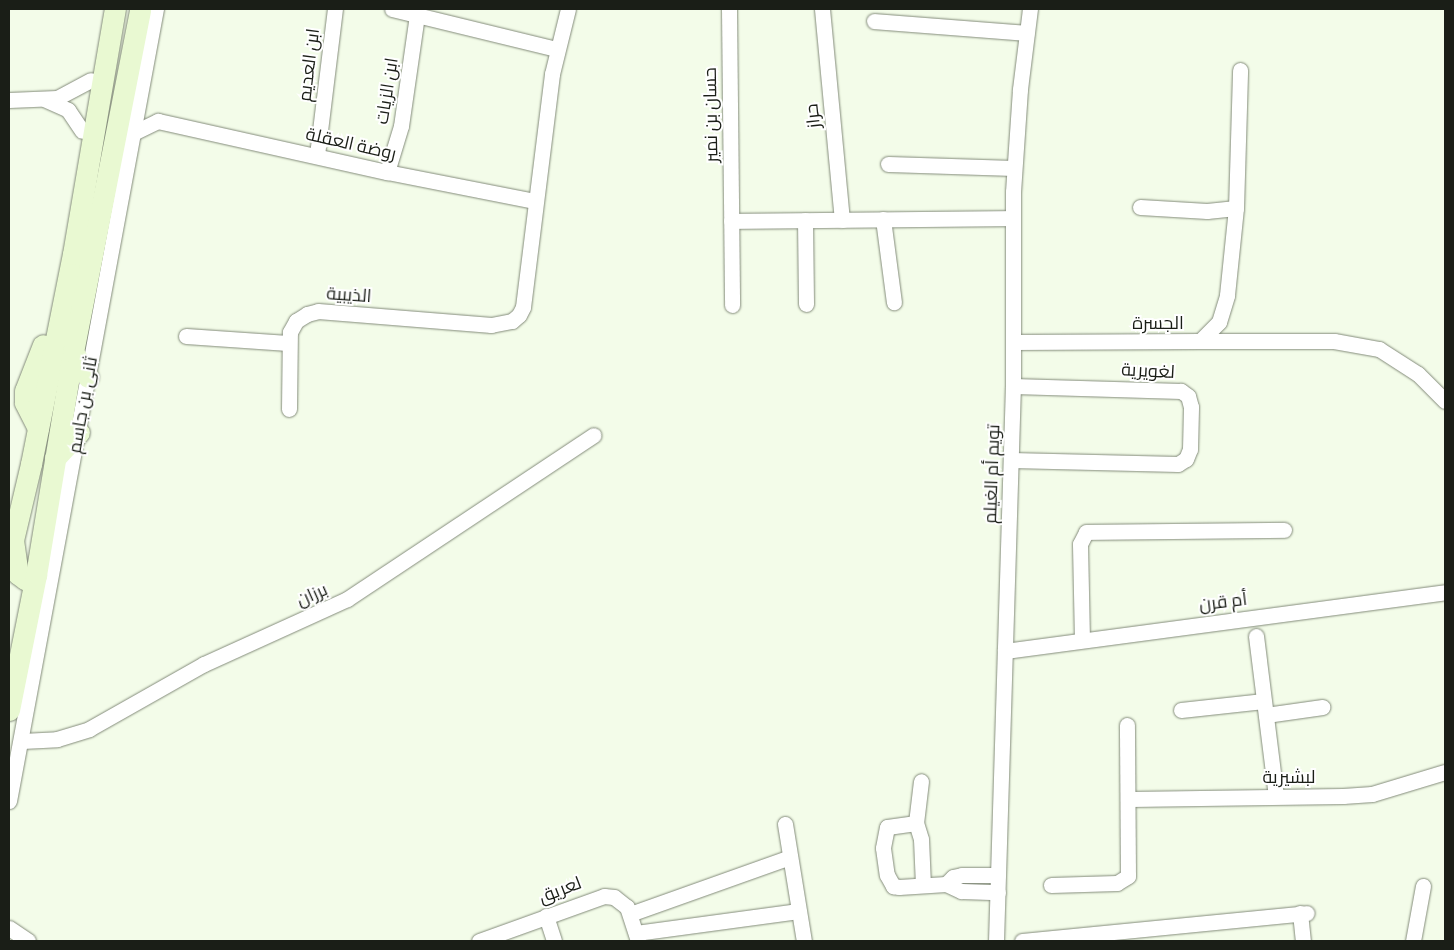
<!DOCTYPE html>
<meta charset="utf-8">
<style>
body{margin:0}
#map{position:relative;width:1454px;height:950px;overflow:hidden;background:#f3fce9;font-family:"PT Sans Narrow",Cairo,sans-serif}
div>[style]{position:absolute}
.roads{filter:drop-shadow(0 0 1px #838b7a) drop-shadow(0 0 1px #838b7a)}
.street>*{height:15px;margin:-7.5px;padding:0 7.5px;transform-origin:7.5px;border-radius:7.5px;background:#fff}
.secondary>*{height:21px;margin:-10.5px;padding:0 10.5px;transform-origin:10.5px;border-radius:10.5px;background:#e9f9d2}
span{translate:-50% -50%;white-space:nowrap;text-align:center;line-height:1.15;-webkit-text-stroke:4px #fff;paint-order:stroke}
.street-label{font-size:18px;color:#1a1e17}
.frame{position:absolute;inset:0;border:10px solid #1a1e17;pointer-events:none}
</style>
<div id="map">
<div class="roads">
<div class="street">
<div style="left:392px;top:9px;width:169px;rotate:13.7deg"></div>
<div style="left:729px;top:9px;width:296px;rotate:89.4deg"></div>
<div style="left:822px;top:9px;width:212px;rotate:84.6deg"></div>
<div style="left:874px;top:21px;width:153px;rotate:4.5deg"></div>
<div style="left:9px;top:100px;width:48px;rotate:-2.4deg"></div>
<div style="left:57px;top:98px;width:38px;rotate:-28deg"></div>
<div style="left:46px;top:100px;width:24px;rotate:24deg"></div>
<div style="left:68px;top:110px;width:25px;rotate:56deg"></div>
<div style="left:133px;top:133px;width:28px;rotate:-26deg"></div>
<div style="left:158px;top:121px;width:235px;rotate:12.6deg"></div>
<div style="left:387px;top:172px;width:151px;rotate:11.1deg"></div>
<div style="left:317px;top:155px;width:147px;rotate:-83deg"></div>
<div style="left:888px;top:164px;width:126px;rotate:1.8deg"></div>
<div style="left:387px;top:172px;width:48px;rotate:-73.1deg"></div>
<div style="left:401px;top:126px;width:112px;rotate:-81.8deg"></div>
<div style="left:1140px;top:207px;width:67px;rotate:3.4deg"></div>
<div style="left:1207px;top:211px;width:29px;rotate:-6deg"></div>
<div style="left:883px;top:219px;width:84px;rotate:82.5deg"></div>
<div style="left:805px;top:220px;width:84px;rotate:89.3deg"></div>
<div style="left:731px;top:221px;width:282px;rotate:-0.6deg"></div>
<div style="left:186px;top:336px;width:102px;rotate:3.9deg"></div>
<div style="left:1200px;top:341px;width:134px"></div>
<div style="left:1334px;top:341px;width:46px;rotate:10.1deg"></div>
<div style="left:1379px;top:349px;width:46px;rotate:32.7deg"></div>
<div style="left:1418px;top:374px;width:38px;rotate:45deg"></div>
<div style="left:1013px;top:342px;width:187px;rotate:-0.3deg"></div>
<div style="left:1200px;top:341px;width:27px;rotate:-45deg"></div>
<div style="left:1219px;top:322px;width:28px;rotate:-73deg"></div>
<div style="left:1227px;top:295px;width:87px;rotate:-84.1deg"></div>
<div style="left:1236px;top:208px;width:138px;rotate:-88.3deg"></div>
<div style="left:289px;top:409px;width:77px;rotate:-89.3deg"></div>
<div style="left:290px;top:332px;width:13px;rotate:-61deg"></div>
<div style="left:296px;top:321px;width:13px;rotate:-32deg"></div>
<div style="left:307px;top:314px;width:11px;rotate:-15deg"></div>
<div style="left:318px;top:311px;width:174px;rotate:4.6deg"></div>
<div style="left:491px;top:325px;width:21px;rotate:-11deg"></div>
<div style="left:512px;top:321px;width:9px;rotate:-41deg"></div>
<div style="left:519px;top:315px;width:9px;rotate:-63deg"></div>
<div style="left:523px;top:307px;width:235px;rotate:-82.9deg"></div>
<div style="left:552px;top:74px;width:67px;rotate:-76.2deg"></div>
<div style="left:1011px;top:460px;width:167px;rotate:1.4deg"></div>
<div style="left:1178px;top:464px;width:9px;rotate:-32deg"></div>
<div style="left:1186px;top:459px;width:11px;rotate:-68deg"></div>
<div style="left:1190px;top:449px;width:42px;rotate:-88.6deg"></div>
<div style="left:1191px;top:407px;width:11px;rotate:-105deg"></div>
<div style="left:1188px;top:396px;width:9px;rotate:-144deg"></div>
<div style="left:1181px;top:391px;width:168px;rotate:-178.3deg"></div>
<div style="left:1256px;top:636px;width:161px;rotate:82.9deg"></div>
<div style="left:1082px;top:640px;width:96px;rotate:-91.2deg"></div>
<div style="left:1080px;top:544px;width:13px;rotate:-63deg"></div>
<div style="left:1086px;top:532px;width:198px;rotate:-0.6deg"></div>
<div style="left:1005px;top:651px;width:444px;rotate:-7.6deg"></div>
<div style="left:1181px;top:710px;width:83px;rotate:-6.2deg"></div>
<div style="left:1266px;top:715px;width:57px;rotate:-8.1deg"></div>
<div style="left:22px;top:741px;width:35px;rotate:-3deg"></div>
<div style="left:57px;top:739px;width:34px;rotate:-17deg"></div>
<div style="left:89px;top:729px;width:132px;rotate:-29.5deg"></div>
<div style="left:204px;top:664px;width:157px;rotate:-24.4deg"></div>
<div style="left:347px;top:599px;width:296px;rotate:-33.6deg"></div>
<div style="left:1130px;top:799px;width:213px;rotate:-0.8deg"></div>
<div style="left:1343px;top:796px;width:29px;rotate:-4deg"></div>
<div style="left:1372px;top:794px;width:76px;rotate:-16.8deg"></div>
<div style="left:9px;top:801px;width:806px;rotate:-79.49deg"></div>
<div style="left:916px;top:823px;width:42px;rotate:-83.2deg"></div>
<div style="left:785px;top:824px;width:119px;rotate:80.8deg"></div>
<div style="left:946px;top:884px;width:10px;rotate:-45deg"></div>
<div style="left:953px;top:877px;width:9px;rotate:-13deg"></div>
<div style="left:962px;top:875px;width:36px"></div>
<div style="left:923px;top:885px;width:46px;rotate:-92.5deg"></div>
<div style="left:921px;top:839px;width:17px;rotate:-107deg"></div>
<div style="left:916px;top:823px;width:29px;rotate:172deg"></div>
<div style="left:887px;top:827px;width:21px;rotate:101deg"></div>
<div style="left:883px;top:848px;width:27px;rotate:82deg"></div>
<div style="left:887px;top:875px;width:13px;rotate:61deg"></div>
<div style="left:893px;top:886px;width:6px;rotate:9deg"></div>
<div style="left:899px;top:887px;width:47px;rotate:-3.7deg"></div>
<div style="left:946px;top:884px;width:17px;rotate:25deg"></div>
<div style="left:961px;top:891px;width:37px;rotate:2deg"></div>
<div style="left:1051px;top:885px;width:66px;rotate:-1.7deg"></div>
<div style="left:1117px;top:883px;width:13px;rotate:-32deg"></div>
<div style="left:1128px;top:876px;width:151px;rotate:-90.4deg"></div>
<div style="left:1300px;top:913px;width:28px;rotate:84deg"></div>
<div style="left:630px;top:914px;width:170px;rotate:-19.6deg"></div>
<div style="left:546px;top:916px;width:26px;rotate:72deg"></div>
<div style="left:9px;top:928px;width:23px;rotate:34deg"></div>
<div style="left:636px;top:933px;width:164px;rotate:-7.7deg"></div>
<div style="left:479px;top:941px;width:133px;rotate:-19.8deg"></div>
<div style="left:604px;top:896px;width:10px;rotate:6deg"></div>
<div style="left:614px;top:897px;width:16px;rotate:38deg"></div>
<div style="left:627px;top:907px;width:36px;rotate:72deg"></div>
<div style="left:996px;top:941px;width:555px;rotate:-88.25deg"></div>
<div style="left:1013px;top:386px;width:194px;rotate:-90deg"></div>
<div style="left:1013px;top:192px;width:103px;rotate:-86.1deg"></div>
<div style="left:1020px;top:89px;width:81px;rotate:-82.9deg"></div>
<div style="left:1022px;top:941px;width:286px;rotate:-5.6deg"></div>
<div style="left:1413px;top:941px;width:56px;rotate:-79.7deg"></div>
</div>
<div class="secondary">
<div style="left:73px;top:352px;width:29px;rotate:59deg"></div>
<div style="left:38px;top:428px;width:29px;rotate:-117deg"></div>
<div style="left:25px;top:402px;width:11px;rotate:-90deg"></div>
<div style="left:25px;top:391px;width:49px;rotate:-68.6deg"></div>
<div style="left:55px;top:458px;width:35px;rotate:-47deg"></div>
<div style="left:13px;top:540px;width:34px;rotate:82deg"></div>
<div style="left:18px;top:574px;width:9px;rotate:36deg"></div>
<div style="left:25px;top:579px;width:12px;rotate:-20deg"></div>
<div style="left:9px;top:557px;width:96px;rotate:-76.7deg"></div>
<div style="left:31px;top:464px;width:214px;rotate:-78.7deg"></div>
<div style="left:73px;top:254px;width:249px;rotate:-80.3deg"></div>
<div style="left:9px;top:710px;width:138px;rotate:-78.7deg"></div>
<div style="left:36px;top:575px;width:226px;rotate:-80.6deg"></div>
<div style="left:73px;top:352px;width:349px;rotate:-78.9deg"></div>
</div>
</div>
<div class="street-label">
<span style="left:309px;top:65px;rotate:-83deg">ابن العديم</span>
<span style="left:387px;top:91px;rotate:-81deg">ابن الزيات</span>
<span style="left:711px;top:115px;rotate:-91deg">حسان بن نمير</span>
<span style="left:813px;top:116px;rotate:-96deg">حراز</span>
<span style="left:351px;top:144px;rotate:13deg">روضة العقلة</span>
<span style="left:349px;top:295px;rotate:4deg">الذيبية</span>
<span style="left:1158px;top:323px">الجسرة</span>
<span style="left:1148px;top:371px;rotate:3deg">لغويرية</span>
<span style="left:83px;top:405px;rotate:-80deg">ثانى بن جاسم</span>
<span style="left:992px;top:474px;rotate:-88deg">تويم أم الغيلم</span>
<span style="left:312px;top:595px;rotate:-24deg">برزان</span>
<span style="left:1223px;top:602px;rotate:-7deg">أم قرن</span>
<span style="left:1289px;top:777px">لبشيرية</span>
<span style="left:560px;top:890px;rotate:-21deg">لعريق</span>
</div>
<div class="frame"></div>
</div>
